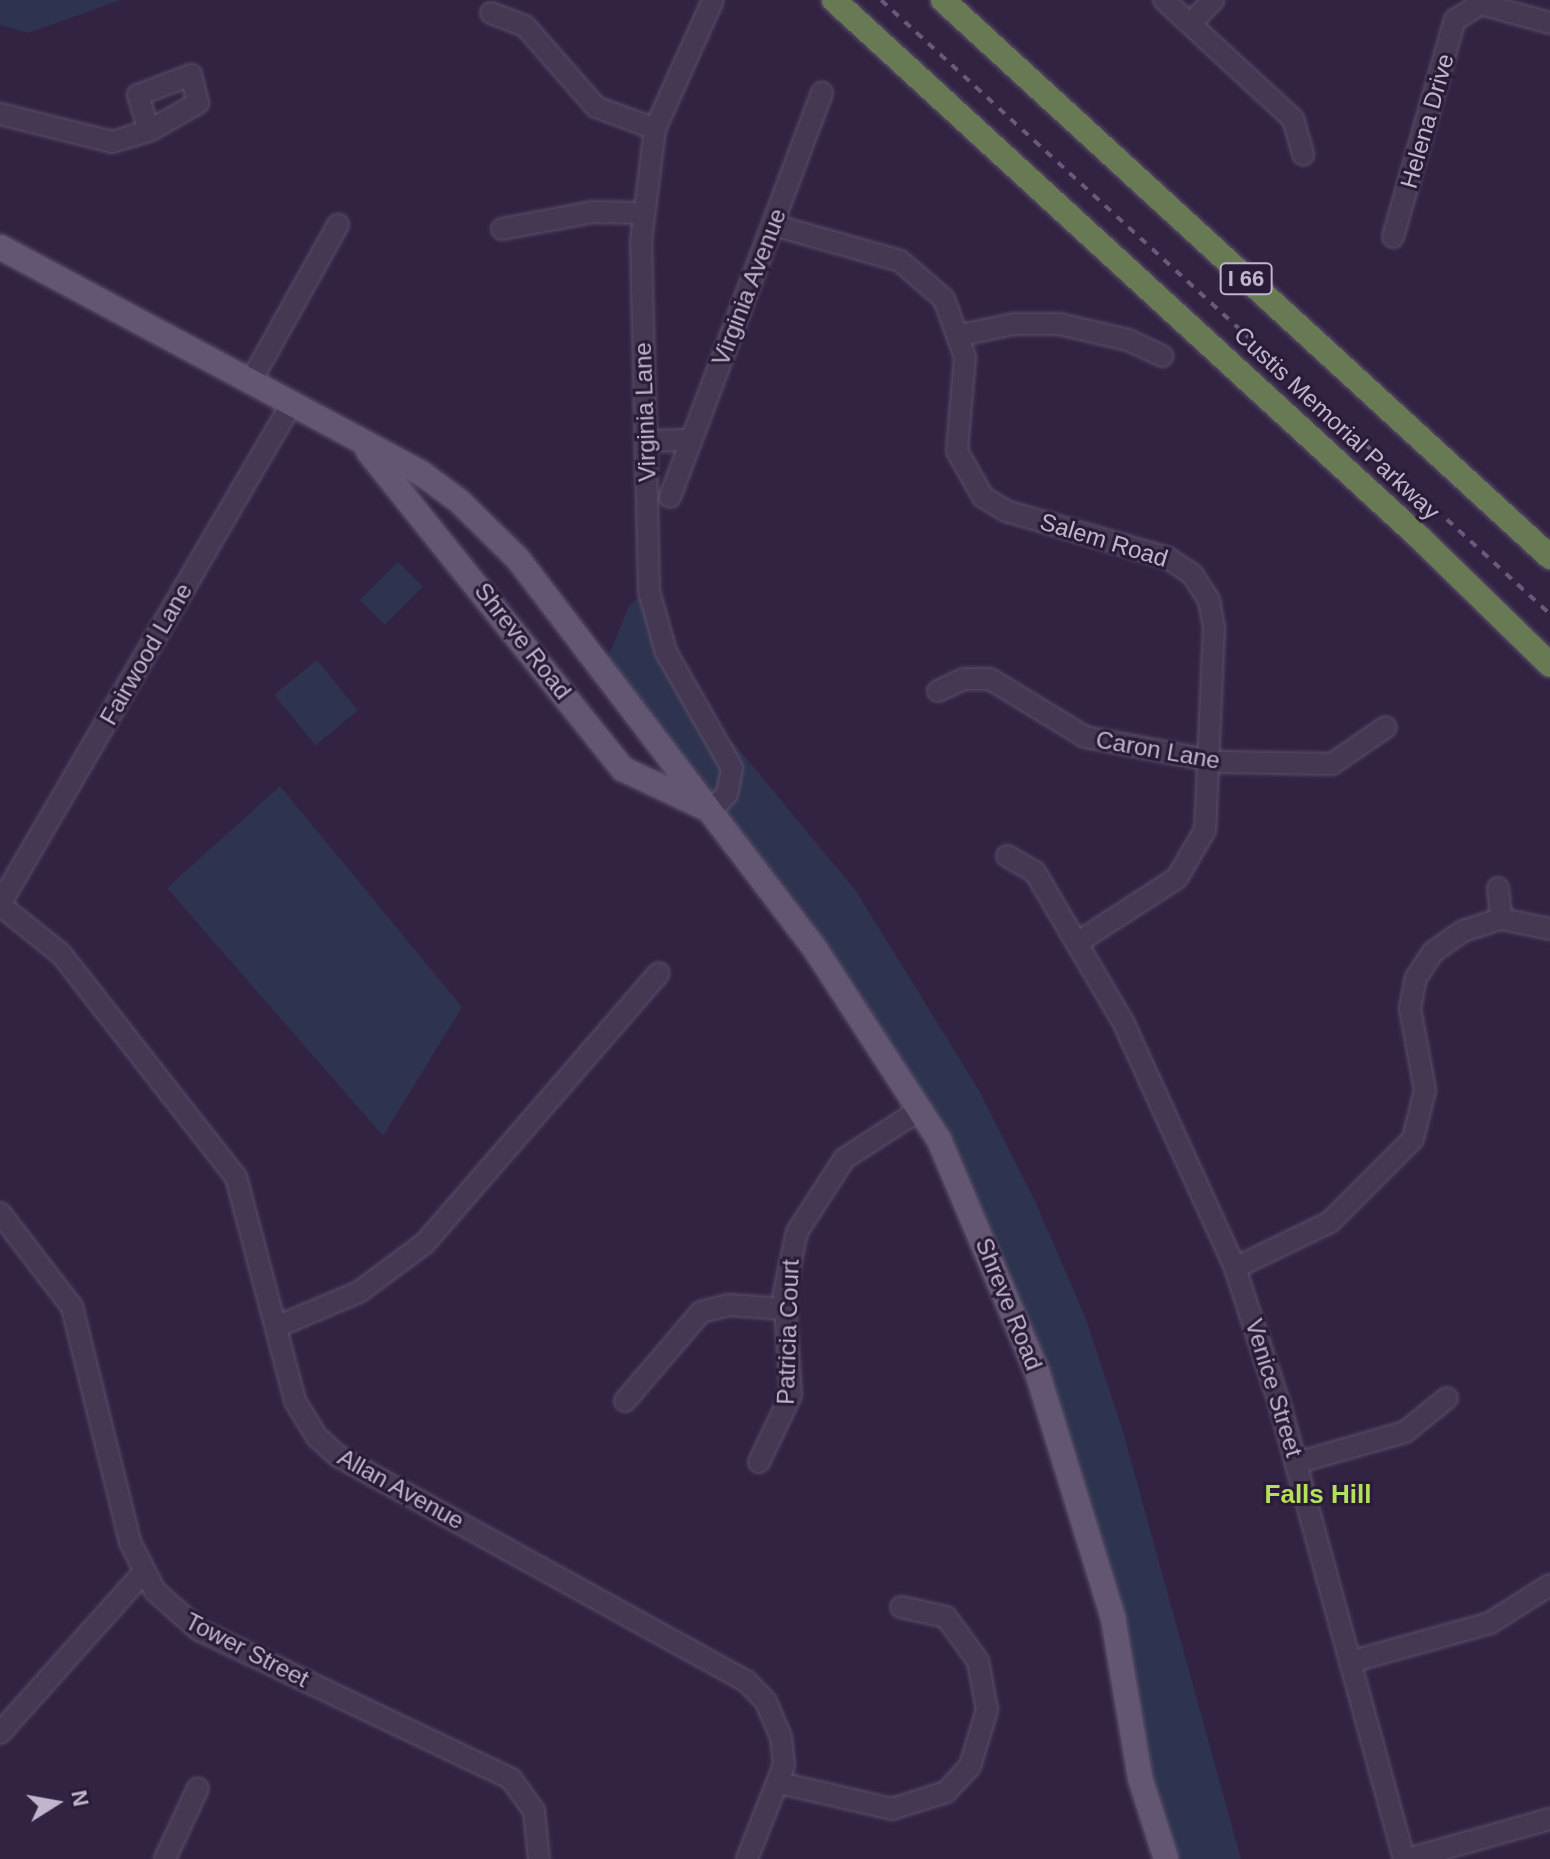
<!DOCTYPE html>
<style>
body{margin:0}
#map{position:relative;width:1550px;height:1859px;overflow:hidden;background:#322343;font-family:Helvetica,sans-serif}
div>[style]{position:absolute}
.green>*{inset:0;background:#2e334f;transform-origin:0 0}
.roads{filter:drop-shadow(0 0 2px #5d506a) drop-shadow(0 0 2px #5d506a)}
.minor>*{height:20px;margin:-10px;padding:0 10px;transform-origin:10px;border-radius:10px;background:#453853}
.major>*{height:24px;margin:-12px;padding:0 12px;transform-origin:12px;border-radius:12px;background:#635673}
.highway>*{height:24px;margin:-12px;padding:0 12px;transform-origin:12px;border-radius:12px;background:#677a54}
.rail>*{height:4px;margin-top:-2px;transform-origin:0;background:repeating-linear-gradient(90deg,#69597a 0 8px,transparent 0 16px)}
span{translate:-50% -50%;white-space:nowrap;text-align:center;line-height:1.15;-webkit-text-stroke:6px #2a1c38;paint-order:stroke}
.shield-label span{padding:2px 6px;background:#2a1c38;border:2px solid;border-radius:6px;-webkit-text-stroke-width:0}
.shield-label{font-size:22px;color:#c1b5cd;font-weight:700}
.street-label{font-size:24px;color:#c1b5cd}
.neighbourhood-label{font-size:26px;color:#b5e05c;font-weight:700}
.north{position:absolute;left:16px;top:1763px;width:80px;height:80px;-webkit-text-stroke:6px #2a1c38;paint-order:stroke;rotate:79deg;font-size:22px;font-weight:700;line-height:32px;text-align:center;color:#c1b5cd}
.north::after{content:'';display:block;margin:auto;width:28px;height:36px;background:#c1b5cd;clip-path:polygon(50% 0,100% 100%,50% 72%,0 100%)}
</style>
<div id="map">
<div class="green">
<div style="clip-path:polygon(0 0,121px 0,28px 33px,0 25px)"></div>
<div style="left:398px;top:562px;width:35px;height:54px;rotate:45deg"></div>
<div style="clip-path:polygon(641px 595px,721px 761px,732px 741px,856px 891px,977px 1087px,1035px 1201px,1086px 1319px,1122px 1428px,1241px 1859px,1173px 1859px,1153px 1805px,1124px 1640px,932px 1111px,867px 1005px,733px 828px,711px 789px,606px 662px,629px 606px)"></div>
<div style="left:317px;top:660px;width:65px;height:55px;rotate:51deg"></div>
<div style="clip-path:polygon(280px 786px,462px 1007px,383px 1136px,167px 888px)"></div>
</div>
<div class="roads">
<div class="minor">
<div style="left:1164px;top:0;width:176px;rotate:42.7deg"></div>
<div style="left:1293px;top:119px;width:37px;rotate:74deg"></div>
<div style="left:491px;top:13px;width:36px;rotate:21deg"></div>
<div style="left:525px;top:26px;width:108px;rotate:48.8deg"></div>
<div style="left:596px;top:107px;width:63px;rotate:20.4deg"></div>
<div style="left:1191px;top:23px;width:32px;rotate:-46deg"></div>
<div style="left:191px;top:75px;width:29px;rotate:76deg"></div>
<div style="left:198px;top:103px;width:56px;rotate:150.3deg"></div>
<div style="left:149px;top:131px;width:38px;rotate:-107deg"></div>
<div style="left:138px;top:95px;width:57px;rotate:-20.7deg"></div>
<div style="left:0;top:114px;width:115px;rotate:14deg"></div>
<div style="left:112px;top:142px;width:39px;rotate:-17deg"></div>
<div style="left:773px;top:225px;width:132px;rotate:15.8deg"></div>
<div style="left:900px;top:261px;width:58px;rotate:40.8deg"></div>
<div style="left:944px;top:299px;width:62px;rotate:70.1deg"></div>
<div style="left:965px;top:357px;width:94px;rotate:94.9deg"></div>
<div style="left:957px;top:451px;width:53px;rotate:60.5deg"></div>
<div style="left:983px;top:497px;width:27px;rotate:31deg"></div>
<div style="left:1006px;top:511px;width:169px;rotate:16.2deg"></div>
<div style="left:1168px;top:558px;width:29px;rotate:34deg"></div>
<div style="left:1192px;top:574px;width:31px;rotate:57deg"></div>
<div style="left:1209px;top:600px;width:27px;rotate:80deg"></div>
<div style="left:1214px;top:627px;width:203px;rotate:92.5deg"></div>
<div style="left:1205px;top:830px;width:56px;rotate:120.3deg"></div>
<div style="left:1177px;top:878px;width:118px;rotate:147.1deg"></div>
<div style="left:502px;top:229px;width:93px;rotate:-10.6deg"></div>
<div style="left:593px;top:212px;width:48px;rotate:1.2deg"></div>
<div style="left:1393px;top:237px;width:226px;rotate:-74.1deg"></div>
<div style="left:1455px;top:20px;width:31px;rotate:-32deg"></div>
<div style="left:1481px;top:4px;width:72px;rotate:15.4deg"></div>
<div style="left:961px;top:335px;width:54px;rotate:-11.7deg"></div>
<div style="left:1014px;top:324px;width:45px"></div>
<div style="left:1059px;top:324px;width:71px;rotate:13.1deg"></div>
<div style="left:1128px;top:340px;width:38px;rotate:25deg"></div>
<div style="left:251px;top:381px;width:179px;rotate:-60.9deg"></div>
<div style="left:646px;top:441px;width:44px;rotate:-1.3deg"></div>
<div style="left:670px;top:497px;width:432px;rotate:-69.4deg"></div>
<div style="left:938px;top:691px;width:29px;rotate:-25deg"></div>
<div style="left:964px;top:679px;width:26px"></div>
<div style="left:990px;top:679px;width:111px;rotate:31.4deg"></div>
<div style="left:1085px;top:737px;width:137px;rotate:10.5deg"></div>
<div style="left:1220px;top:762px;width:112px;rotate:1deg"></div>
<div style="left:1332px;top:764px;width:65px;rotate:-34.4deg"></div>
<div style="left:711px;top:811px;width:23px;rotate:-47deg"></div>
<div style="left:727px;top:794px;width:26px;rotate:-79deg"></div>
<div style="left:732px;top:768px;width:133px;rotate:-119.6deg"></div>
<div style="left:666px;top:652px;width:63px;rotate:-105.6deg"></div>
<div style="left:649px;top:591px;width:350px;rotate:-91.3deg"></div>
<div style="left:641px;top:241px;width:113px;rotate:-82.9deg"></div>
<div style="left:655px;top:129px;width:141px;rotate:-65.8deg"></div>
<div style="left:1007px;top:856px;width:32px;rotate:30deg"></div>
<div style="left:1035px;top:872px;width:176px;rotate:59.6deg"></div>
<div style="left:1124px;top:1024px;width:268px;rotate:65.5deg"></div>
<div style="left:1235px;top:1268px;width:148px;rotate:71.9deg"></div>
<div style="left:1281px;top:1409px;width:467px;rotate:74.7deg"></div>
<div style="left:1498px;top:888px;width:31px;rotate:84deg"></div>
<div style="left:0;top:904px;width:580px;rotate:-59.76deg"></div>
<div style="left:0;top:905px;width:78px;rotate:38.8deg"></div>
<div style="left:61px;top:954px;width:283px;rotate:51.9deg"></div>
<div style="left:236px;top:1177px;width:232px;rotate:75.2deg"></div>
<div style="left:295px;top:1401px;width:42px;rotate:58.6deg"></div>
<div style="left:317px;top:1437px;width:28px;rotate:42deg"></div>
<div style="left:338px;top:1456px;width:466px;rotate:28.9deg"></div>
<div style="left:746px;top:1681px;width:29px;rotate:46deg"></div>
<div style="left:766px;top:1702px;width:38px;rotate:67deg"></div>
<div style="left:781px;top:1737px;width:28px;rotate:84deg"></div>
<div style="left:784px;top:1765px;width:101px;rotate:111.5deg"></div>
<div style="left:0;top:1213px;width:118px;rotate:52.5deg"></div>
<div style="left:72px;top:1307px;width:242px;rotate:76.1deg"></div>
<div style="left:130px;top:1542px;width:55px;rotate:63deg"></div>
<div style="left:155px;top:1591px;width:59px;rotate:41.6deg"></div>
<div style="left:199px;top:1630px;width:346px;rotate:25.5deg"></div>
<div style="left:511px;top:1779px;width:39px;rotate:54deg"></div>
<div style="left:534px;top:1811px;width:48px;rotate:84.1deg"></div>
<div style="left:1235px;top:1268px;width:106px;rotate:-25.8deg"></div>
<div style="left:1330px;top:1222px;width:117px;rotate:-45deg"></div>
<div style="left:1413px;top:1139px;width:50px;rotate:-76.2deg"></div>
<div style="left:1425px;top:1090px;width:83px;rotate:-100.4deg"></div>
<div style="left:1410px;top:1008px;width:31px;rotate:-79deg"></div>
<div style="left:1416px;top:978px;width:31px;rotate:-57deg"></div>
<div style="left:1433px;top:952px;width:37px;rotate:-35deg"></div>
<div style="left:1463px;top:931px;width:40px;rotate:-18deg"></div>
<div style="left:1501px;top:919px;width:50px;rotate:11.5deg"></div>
<div style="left:276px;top:1327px;width:90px;rotate:-22.9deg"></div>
<div style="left:359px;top:1292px;width:82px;rotate:-36.6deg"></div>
<div style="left:425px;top:1243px;width:357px;rotate:-49.1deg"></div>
<div style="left:625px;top:1401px;width:117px;rotate:-49.5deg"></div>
<div style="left:701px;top:1312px;width:29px;rotate:-14deg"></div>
<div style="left:729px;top:1305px;width:56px;rotate:4.1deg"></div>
<div style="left:759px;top:1462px;width:74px;rotate:-64.5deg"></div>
<div style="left:791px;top:1395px;width:102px;rotate:-93.9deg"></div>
<div style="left:784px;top:1293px;width:62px;rotate:-78deg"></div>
<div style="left:797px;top:1232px;width:87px;rotate:-57.2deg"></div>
<div style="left:844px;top:1159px;width:92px;rotate:-33deg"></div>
<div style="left:1296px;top:1463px;width:113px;rotate:-15.9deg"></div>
<div style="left:1405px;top:1432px;width:54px;rotate:-39deg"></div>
<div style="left:1350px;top:1662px;width:145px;rotate:-15.6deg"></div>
<div style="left:1490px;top:1623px;width:71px;rotate:-32.3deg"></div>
<div style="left:0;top:1733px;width:215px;rotate:-48.2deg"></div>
<div style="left:780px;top:1783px;width:115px;rotate:13.1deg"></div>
<div style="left:892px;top:1809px;width:57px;rotate:-17.5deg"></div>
<div style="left:946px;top:1792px;width:35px;rotate:-47deg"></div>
<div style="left:970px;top:1766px;width:59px;rotate:-73.1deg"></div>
<div style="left:987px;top:1710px;width:50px;rotate:-100.4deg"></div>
<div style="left:978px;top:1661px;width:54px;rotate:-126deg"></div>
<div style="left:946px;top:1617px;width:46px;rotate:-167.5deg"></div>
<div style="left:165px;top:1859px;width:78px;rotate:-65.1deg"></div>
<div style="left:1408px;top:1859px;width:148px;rotate:-15.7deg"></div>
</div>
<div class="major">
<div style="left:0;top:247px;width:478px;rotate:28.2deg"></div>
<div style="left:421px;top:473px;width:47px;rotate:36.4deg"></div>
<div style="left:459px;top:501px;width:83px;rotate:44.5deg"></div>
<div style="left:518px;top:559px;width:494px;rotate:52.7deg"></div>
<div style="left:817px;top:952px;width:224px;rotate:57deg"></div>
<div style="left:939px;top:1140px;width:252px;rotate:67.1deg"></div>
<div style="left:1037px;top:1372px;width:257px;rotate:72.8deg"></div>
<div style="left:1113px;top:1618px;width:162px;rotate:80.4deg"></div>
<div style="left:1140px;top:1778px;width:85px;rotate:72.2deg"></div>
<div style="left:368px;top:451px;width:408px;rotate:51.3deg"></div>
<div style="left:623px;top:769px;width:91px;rotate:25.4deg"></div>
</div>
<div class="highway">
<div style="left:834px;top:0;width:794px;rotate:42.55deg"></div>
<div style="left:1419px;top:537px;width:183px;rotate:44.3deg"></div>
<div style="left:943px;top:0;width:824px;rotate:42.54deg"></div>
</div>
</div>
<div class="rail">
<div style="left:881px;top:0;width:908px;rotate:42.55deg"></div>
</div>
<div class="shield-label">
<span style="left:1246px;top:279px">I 66</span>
</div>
<div class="street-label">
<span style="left:1427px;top:121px;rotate:-74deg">Helena Drive</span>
<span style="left:749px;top:287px;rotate:-69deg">Virginia Avenue</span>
<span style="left:645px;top:412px;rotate:-92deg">Virginia Lane</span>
<span style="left:1337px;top:423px;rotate:43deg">Custis Memorial Parkway</span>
<span style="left:1104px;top:540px;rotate:17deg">Salem Road</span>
<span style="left:523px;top:641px;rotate:52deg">Shreve Road</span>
<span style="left:146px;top:654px;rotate:-60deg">Fairwood Lane</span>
<span style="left:1158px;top:750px;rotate:10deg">Caron Lane</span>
<span style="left:1009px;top:1304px;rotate:68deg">Shreve Road</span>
<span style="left:788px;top:1332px;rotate:-88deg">Patricia Court</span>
<span style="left:1274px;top:1388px;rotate:73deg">Venice Street</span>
<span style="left:401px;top:1489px;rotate:29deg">Allan Avenue</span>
<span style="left:247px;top:1650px;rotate:27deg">Tower Street</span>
</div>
<div class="neighbourhood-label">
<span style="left:1318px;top:1495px">Falls Hill</span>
</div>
<div class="north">N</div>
</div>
